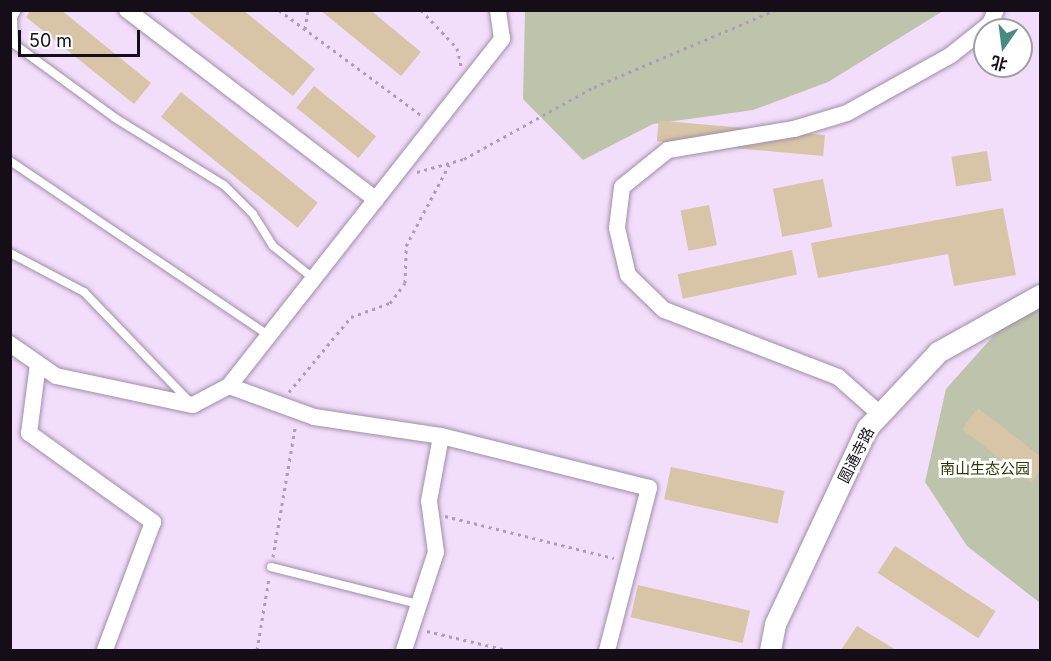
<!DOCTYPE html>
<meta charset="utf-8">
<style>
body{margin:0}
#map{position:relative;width:1051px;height:661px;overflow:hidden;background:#f2ddfb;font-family:Inter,"Noto Sans SC",sans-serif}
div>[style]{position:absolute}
.green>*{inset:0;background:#bdc4ab}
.building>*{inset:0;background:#d8c4a6;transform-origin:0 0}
.path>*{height:3px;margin-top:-1.5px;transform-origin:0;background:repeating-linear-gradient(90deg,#ae9eb5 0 3px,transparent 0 7.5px)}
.roads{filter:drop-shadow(0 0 2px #a08da8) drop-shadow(0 0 2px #a08da8)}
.service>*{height:8px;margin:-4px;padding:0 4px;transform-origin:4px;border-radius:4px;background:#fff}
.minor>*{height:16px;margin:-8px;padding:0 8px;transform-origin:8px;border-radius:8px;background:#fff}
.tertiary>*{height:21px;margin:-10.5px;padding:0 10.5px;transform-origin:10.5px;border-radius:10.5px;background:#fff}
span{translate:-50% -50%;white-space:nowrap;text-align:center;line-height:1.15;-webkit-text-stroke:6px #fff;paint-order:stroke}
.street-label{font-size:15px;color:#150e18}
.park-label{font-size:15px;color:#2b3500}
.frame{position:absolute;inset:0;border:12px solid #150e18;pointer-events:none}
.north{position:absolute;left:973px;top:18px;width:60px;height:60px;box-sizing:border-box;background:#fff;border:2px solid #a19fa3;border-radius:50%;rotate:194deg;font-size:16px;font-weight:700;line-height:24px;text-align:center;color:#150e18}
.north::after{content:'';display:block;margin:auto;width:21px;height:27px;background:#478b80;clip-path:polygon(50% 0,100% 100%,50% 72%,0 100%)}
.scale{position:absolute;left:18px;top:30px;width:122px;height:27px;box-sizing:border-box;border:3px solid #150e18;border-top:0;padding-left:8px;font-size:18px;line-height:21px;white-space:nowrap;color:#150e18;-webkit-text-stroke:4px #fff;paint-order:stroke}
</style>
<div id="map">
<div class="green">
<div style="clip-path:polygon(525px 11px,525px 10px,943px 11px,828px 82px,753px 110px,653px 124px,583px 160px,523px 99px)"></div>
<div style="clip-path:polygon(1040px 303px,1040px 603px,967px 546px,925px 482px,946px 389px,1004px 324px)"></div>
</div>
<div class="building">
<div style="clip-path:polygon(31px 10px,61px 10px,151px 83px,134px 104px,26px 17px)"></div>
<div style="clip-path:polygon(186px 10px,243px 10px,315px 69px,293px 96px)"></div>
<div style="clip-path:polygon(320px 10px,370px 10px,421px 52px,401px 76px)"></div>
<div style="left:314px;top:86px;width:80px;height:28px;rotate:39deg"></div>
<div style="left:181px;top:92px;width:176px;height:32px;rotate:39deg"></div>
<div style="left:825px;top:135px;width:21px;height:167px;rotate:95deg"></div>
<div style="left:987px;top:151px;width:30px;height:36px;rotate:81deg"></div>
<div style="left:823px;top:179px;width:49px;height:51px;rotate:79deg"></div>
<div style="left:709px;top:205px;width:41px;height:29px;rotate:79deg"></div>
<div style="clip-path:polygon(1003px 208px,1016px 275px,954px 286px,948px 254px,818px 278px,811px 243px)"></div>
<div style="left:792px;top:250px;width:25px;height:117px;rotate:78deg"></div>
<div style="clip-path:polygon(978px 408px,1040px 456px,1040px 470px,1031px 483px,962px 429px)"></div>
<div style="left:671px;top:467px;width:116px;height:33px;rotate:12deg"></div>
<div style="left:895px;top:546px;width:120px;height:32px;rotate:33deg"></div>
<div style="left:638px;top:585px;width:115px;height:33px;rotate:13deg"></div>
<div style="clip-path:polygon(857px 626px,896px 650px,841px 650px)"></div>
</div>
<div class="path">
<div style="left:279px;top:10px;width:178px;rotate:36.5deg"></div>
<div style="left:421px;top:10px;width:52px;rotate:46.5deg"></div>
<div style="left:457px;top:48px;width:18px;rotate:77deg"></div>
<div style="left:305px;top:29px;width:19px;rotate:-81deg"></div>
<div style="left:417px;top:172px;width:49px;rotate:-15.5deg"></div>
<div style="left:464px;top:159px;width:149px;rotate:-29deg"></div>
<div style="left:594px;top:87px;width:197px;rotate:-23deg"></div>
<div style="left:289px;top:392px;width:97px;rotate:-50.4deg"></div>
<div style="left:351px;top:317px;width:41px;rotate:-19.7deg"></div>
<div style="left:390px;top:303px;width:25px;rotate:-53deg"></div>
<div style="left:405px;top:283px;width:37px;rotate:-88deg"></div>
<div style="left:406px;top:246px;width:92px;rotate:-62deg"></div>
<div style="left:445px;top:516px;width:174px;rotate:14deg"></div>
<div style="left:273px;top:557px;width:131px;rotate:-80.3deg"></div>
<div style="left:427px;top:631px;width:82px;rotate:13.4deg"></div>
<div style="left:257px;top:650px;width:73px;rotate:-80.5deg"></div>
</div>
<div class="roads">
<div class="service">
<div style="left:17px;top:10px;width:8px;rotate:120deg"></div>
<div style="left:13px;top:17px;width:27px;rotate:88deg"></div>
<div style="left:14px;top:44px;width:125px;rotate:36.2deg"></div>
<div style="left:115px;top:118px;width:128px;rotate:31.6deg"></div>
<div style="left:224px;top:185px;width:41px;rotate:45deg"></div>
<div style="left:253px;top:214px;width:38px;rotate:58deg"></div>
<div style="left:273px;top:246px;width:53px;rotate:38.8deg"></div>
<div style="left:10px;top:161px;width:313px;rotate:34deg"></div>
<div style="left:10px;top:253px;width:84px;rotate:27.8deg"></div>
<div style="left:84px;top:292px;width:151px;rotate:46.1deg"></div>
<div style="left:271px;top:567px;width:152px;rotate:14.1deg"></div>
</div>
<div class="minor">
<div style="left:127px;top:10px;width:313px;rotate:37.3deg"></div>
<div style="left:10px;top:344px;width:56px;rotate:34.8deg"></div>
<div style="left:56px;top:376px;width:140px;rotate:12deg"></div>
<div style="left:193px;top:405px;width:41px;rotate:-27.8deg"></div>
<div style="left:229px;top:386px;width:442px;rotate:-51.8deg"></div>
<div style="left:502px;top:39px;width:29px;rotate:-98deg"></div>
<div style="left:38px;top:364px;width:70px;rotate:97.4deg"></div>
<div style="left:29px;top:433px;width:153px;rotate:35.7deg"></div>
<div style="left:153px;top:522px;width:137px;rotate:110.6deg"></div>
<div style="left:229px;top:386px;width:90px;rotate:20deg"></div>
<div style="left:314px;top:417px;width:128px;rotate:8.5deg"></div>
<div style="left:441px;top:436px;width:214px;rotate:14deg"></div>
<div style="left:649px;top:488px;width:167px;rotate:104.5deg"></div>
<div style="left:880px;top:414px;width:56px;rotate:-138.6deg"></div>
<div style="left:838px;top:377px;width:186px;rotate:-158.9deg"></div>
<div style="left:664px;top:310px;width:50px;rotate:-135.8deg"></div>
<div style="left:628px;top:275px;width:48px;rotate:-103.2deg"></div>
<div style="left:617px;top:228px;width:41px;rotate:-83deg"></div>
<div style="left:622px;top:187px;width:59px;rotate:-38.8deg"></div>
<div style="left:668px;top:150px;width:128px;rotate:-9.5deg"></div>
<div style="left:794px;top:129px;width:55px;rotate:-16.8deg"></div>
<div style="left:847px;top:113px;width:119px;rotate:-29.1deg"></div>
<div style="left:951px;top:55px;width:50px;rotate:-38.5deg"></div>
<div style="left:990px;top:24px;width:15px;rotate:-67deg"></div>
<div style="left:404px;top:650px;width:103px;rotate:-71.9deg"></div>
<div style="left:436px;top:552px;width:51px;rotate:-97.8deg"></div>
<div style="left:429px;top:501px;width:66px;rotate:-79.5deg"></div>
</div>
<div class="tertiary">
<div style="left:770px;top:650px;width:26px;rotate:-79deg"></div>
<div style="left:775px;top:624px;width:217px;rotate:-64.9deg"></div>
<div style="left:867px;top:428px;width:104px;rotate:-46.9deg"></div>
<div style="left:938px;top:352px;width:117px;rotate:-29.2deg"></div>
</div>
</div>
<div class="street-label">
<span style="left:856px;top:455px;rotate:-63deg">圆通寺路</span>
</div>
<div class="park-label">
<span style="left:985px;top:469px">南山生态公园</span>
</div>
<div class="frame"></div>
<div class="north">北</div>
<div class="scale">50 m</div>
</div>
